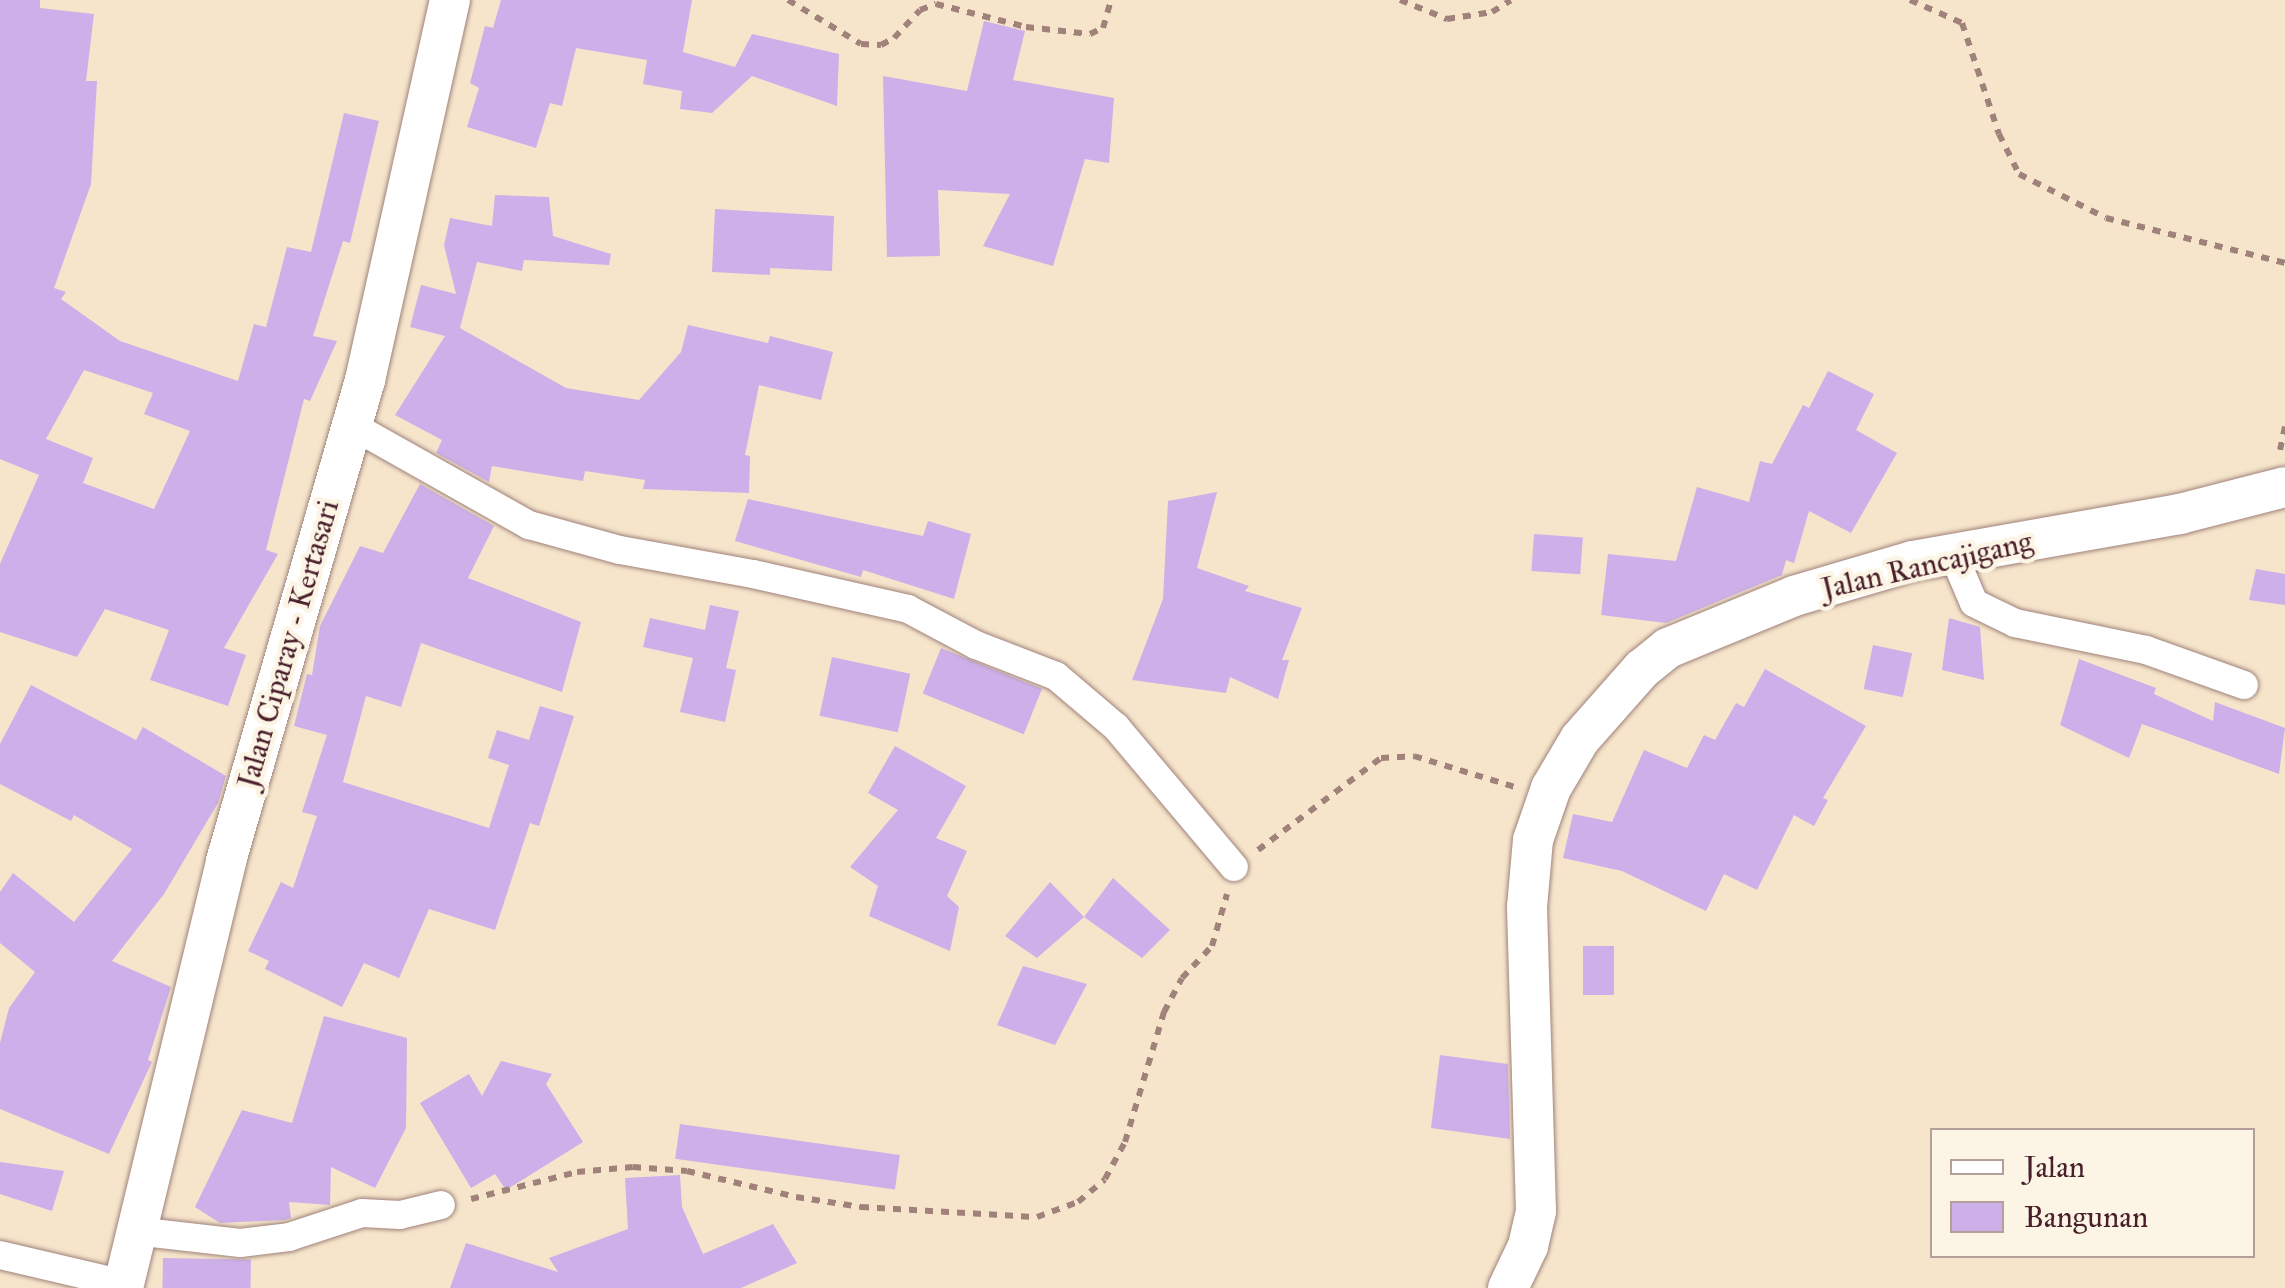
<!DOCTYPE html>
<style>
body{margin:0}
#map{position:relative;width:2285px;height:1288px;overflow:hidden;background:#f6e5cb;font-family:"IM FELL Great Primer",serif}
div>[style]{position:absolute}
.building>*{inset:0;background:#cdb0e9;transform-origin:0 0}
.path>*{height:6px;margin-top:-3px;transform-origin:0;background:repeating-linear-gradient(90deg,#a0827b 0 8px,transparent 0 16px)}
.roads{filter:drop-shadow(0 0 2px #a0827b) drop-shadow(0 0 2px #a0827b)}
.minor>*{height:28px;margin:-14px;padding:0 14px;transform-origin:14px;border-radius:14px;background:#fff}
.secondary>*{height:40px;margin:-20px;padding:0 20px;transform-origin:20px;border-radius:20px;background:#fff}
span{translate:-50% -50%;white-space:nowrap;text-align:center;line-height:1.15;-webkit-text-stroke:9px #fcf5e5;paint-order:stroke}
.street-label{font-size:30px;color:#4a1f2b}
.legend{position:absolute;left:1930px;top:1128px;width:325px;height:130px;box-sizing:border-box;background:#fcf5e5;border:2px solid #b59f9b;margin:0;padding:12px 18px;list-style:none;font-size:30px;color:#4a1f2b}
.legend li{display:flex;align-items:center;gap:20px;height:50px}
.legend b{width:50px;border:2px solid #b59f9b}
</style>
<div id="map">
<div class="building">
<div style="clip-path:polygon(evenodd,0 0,40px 0,40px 8px,94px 14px,86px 81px,97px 81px,91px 184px,54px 288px,66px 292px,61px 299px,120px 341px,238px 381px,254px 324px,266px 327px,287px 247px,311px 252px,344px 113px,379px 121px,350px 243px,343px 241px,313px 336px,337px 341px,310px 401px,304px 399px,266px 550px,278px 554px,224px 648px,246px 655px,228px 706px,150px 680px,169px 630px,105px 609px,77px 657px,0 632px,0 564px,39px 475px,0 459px,0 0,84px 370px,153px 393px,144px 414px,190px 431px,154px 509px,83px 483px,93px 458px,46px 439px,84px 370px)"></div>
<div style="clip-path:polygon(501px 0,692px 0,683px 52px,735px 67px,752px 34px,839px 54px,837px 106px,752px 76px,712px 113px,680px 109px,682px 91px,643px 84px,647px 60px,576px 48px,562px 106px,550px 103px,536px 148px,467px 127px,479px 88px,470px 83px,485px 26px,493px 28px)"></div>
<div style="clip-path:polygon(984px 21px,1025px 31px,1013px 80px,1114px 98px,1109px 163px,1085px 159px,1053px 266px,983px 246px,1010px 194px,938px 190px,940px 256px,887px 257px,883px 76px,967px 91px)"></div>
<div style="clip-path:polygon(495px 195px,549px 197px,553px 236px,611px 254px,609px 265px,524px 260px,522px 271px,477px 262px,460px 328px,566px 388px,639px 400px,681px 352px,688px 325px,768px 343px,770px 336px,833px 352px,821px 400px,759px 385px,745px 455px,750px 456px,749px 493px,643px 489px,645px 480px,585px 471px,583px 481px,492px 466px,489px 482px,436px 453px,442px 440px,395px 415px,445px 336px,410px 327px,421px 285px,456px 294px,444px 245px,450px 218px,492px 226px)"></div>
<div style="clip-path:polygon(715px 209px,834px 216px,832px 271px,770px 268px,770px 275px,712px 272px)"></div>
<div style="clip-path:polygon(1828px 371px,1874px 394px,1856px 430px,1897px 453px,1851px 533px,1809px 511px,1794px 563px,1786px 560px,1782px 575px,1666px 623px,1601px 615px,1608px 554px,1676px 561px,1697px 487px,1749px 502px,1760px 461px,1772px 464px,1803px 405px,1809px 408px)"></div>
<div style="clip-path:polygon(420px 484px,494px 526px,468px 578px,581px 622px,562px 692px,421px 643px,401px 707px,366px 696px,343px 782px,489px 828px,509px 765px,488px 758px,497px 730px,529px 740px,540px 706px,574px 716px,539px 826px,530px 823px,495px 930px,429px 909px,399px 978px,364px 963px,342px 1007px,265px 969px,269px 961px,248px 951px,281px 882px,293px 888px,317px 816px,302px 812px,327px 735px,294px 726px,307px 674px,312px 675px,320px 626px,360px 546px,383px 553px)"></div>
<div style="clip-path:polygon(1217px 492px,1197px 568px,1249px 586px,1245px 591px,1302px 608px,1282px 660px,1289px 660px,1278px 699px,1230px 677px,1226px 693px,1132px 680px,1163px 599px,1168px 501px)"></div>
<div style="clip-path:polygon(748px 499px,923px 536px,928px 521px,971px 534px,954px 599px,863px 570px,861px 577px,735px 541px)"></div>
<div style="left:1534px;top:534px;width:49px;height:37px;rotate:4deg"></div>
<div style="clip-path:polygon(2256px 569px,2285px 574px,2285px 605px,2249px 600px)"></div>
<div style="clip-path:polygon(710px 605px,739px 611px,726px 668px,736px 670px,725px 722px,680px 712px,693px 658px,643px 647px,650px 618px,705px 630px)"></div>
<div style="clip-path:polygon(1949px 618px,1980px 627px,1984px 680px,1942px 670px)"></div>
<div style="left:1873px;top:645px;width:40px;height:45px;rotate:12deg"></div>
<div style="left:941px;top:648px;width:109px;height:49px;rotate:22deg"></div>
<div style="left:832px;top:657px;width:80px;height:60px;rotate:12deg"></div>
<div style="clip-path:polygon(2079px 659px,2156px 688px,2154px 694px,2213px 721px,2215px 702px,2285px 728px,2279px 774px,2142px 724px,2129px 758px,2060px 725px)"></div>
<div style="clip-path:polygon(1765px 669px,1866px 726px,1823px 798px,1828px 800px,1814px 826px,1794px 815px,1757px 890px,1724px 874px,1706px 911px,1622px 871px,1563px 858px,1573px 814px,1612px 822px,1644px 750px,1687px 768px,1704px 735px,1715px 740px,1736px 703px,1744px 707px)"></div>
<div style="clip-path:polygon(31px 685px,136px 740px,143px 727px,226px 776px,218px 803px,164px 894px,112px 961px,171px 987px,148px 1060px,152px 1062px,109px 1154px,0 1109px,0 1043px,9px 1008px,35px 972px,0 943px,0 892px,13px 873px,74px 922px,132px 849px,74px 815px,71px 821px,0 784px,0 744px)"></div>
<div style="clip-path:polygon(895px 746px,966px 786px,936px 838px,967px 851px,947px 896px,959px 907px,950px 951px,869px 916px,878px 886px,850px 867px,898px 810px,868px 793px)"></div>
<div style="clip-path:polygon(1113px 878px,1170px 930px,1142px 958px,1084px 917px)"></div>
<div style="clip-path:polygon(1050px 882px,1084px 917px,1037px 958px,1005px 936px)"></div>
<div style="left:1583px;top:946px;width:31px;height:49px"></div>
<div style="clip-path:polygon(1023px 966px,1087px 984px,1055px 1045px,997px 1025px)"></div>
<div style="clip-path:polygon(324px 1016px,407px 1038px,406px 1128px,375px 1188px,331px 1167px,330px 1205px,289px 1202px,291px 1218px,285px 1220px,220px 1223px,195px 1207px,242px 1110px,292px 1123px)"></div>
<div style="clip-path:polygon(1440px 1055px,1508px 1064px,1510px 1139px,1431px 1128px)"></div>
<div style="clip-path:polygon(501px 1061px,552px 1074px,546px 1084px,583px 1142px,506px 1190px,495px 1174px,471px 1188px,420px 1103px,469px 1074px,482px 1096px)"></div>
<div style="left:680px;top:1124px;width:222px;height:35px;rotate:8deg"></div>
<div style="clip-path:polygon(0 1162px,64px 1171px,52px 1211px,0 1194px)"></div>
<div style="clip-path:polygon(680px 1175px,682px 1207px,703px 1254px,773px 1224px,797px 1263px,741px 1288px,450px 1288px,466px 1243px,558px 1272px,549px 1258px,628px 1229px,625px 1178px)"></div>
<div style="left:163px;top:1258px;width:88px;height:30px;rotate:1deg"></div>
</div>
<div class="path">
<div style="left:788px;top:0;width:85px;rotate:31.1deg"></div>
<div style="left:861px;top:44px;width:20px;rotate:3deg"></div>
<div style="left:881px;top:45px;width:15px;rotate:-28deg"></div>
<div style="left:894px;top:38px;width:38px;rotate:-47deg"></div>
<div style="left:920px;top:10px;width:17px;rotate:-21deg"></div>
<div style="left:936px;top:4px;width:93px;rotate:14.3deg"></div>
<div style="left:1026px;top:27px;width:64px;rotate:6.2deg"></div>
<div style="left:1090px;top:34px;width:14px;rotate:-25deg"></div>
<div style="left:1103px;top:28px;width:29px;rotate:-74deg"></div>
<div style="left:1400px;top:0;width:51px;rotate:22deg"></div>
<div style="left:1447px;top:19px;width:46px;rotate:-8.8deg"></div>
<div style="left:1492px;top:12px;width:22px;rotate:-32deg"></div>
<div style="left:1910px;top:0;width:57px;rotate:23.9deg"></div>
<div style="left:1962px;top:23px;width:117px;rotate:71.6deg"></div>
<div style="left:1999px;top:134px;width:45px;rotate:63.4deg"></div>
<div style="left:2019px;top:174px;width:97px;rotate:26.8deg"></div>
<div style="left:2106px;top:218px;width:185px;rotate:14.1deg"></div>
<div style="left:2280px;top:450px;width:24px;rotate:-78deg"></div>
<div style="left:1258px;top:850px;width:154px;rotate:-36.8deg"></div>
<div style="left:1381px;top:758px;width:33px;rotate:-3deg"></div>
<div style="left:1414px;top:756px;width:106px;rotate:17.1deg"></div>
<div style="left:471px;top:1199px;width:109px;rotate:-14.3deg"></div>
<div style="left:577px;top:1172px;width:56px;rotate:-5.1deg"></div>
<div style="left:633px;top:1167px;width:54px;rotate:4.2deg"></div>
<div style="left:687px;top:1171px;width:112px;rotate:13.4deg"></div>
<div style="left:796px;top:1197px;width:66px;rotate:8.7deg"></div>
<div style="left:861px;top:1207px;width:176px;rotate:3.3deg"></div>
<div style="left:1037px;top:1217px;width:44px;rotate:-20.1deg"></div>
<div style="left:1078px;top:1202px;width:35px;rotate:-40deg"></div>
<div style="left:1105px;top:1179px;width:42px;rotate:-61.6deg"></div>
<div style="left:1125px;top:1142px;width:136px;rotate:-73.3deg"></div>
<div style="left:1164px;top:1012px;width:38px;rotate:-62deg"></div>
<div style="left:1182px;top:978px;width:44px;rotate:-46.8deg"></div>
<div style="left:1212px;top:946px;width:54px;rotate:-73.9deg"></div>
</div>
<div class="roads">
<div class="minor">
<div style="left:353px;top:426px;width:202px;rotate:29.4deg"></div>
<div style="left:529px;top:525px;width:94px;rotate:15.4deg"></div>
<div style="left:620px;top:550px;width:135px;rotate:10.2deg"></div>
<div style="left:753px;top:574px;width:159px;rotate:12.7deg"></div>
<div style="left:908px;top:609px;width:77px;rotate:27.9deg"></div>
<div style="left:976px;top:645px;width:86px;rotate:21.2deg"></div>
<div style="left:1056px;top:676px;width:79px;rotate:40.4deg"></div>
<div style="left:1116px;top:727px;width:183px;rotate:49.9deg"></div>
<div style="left:1953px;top:554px;width:53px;rotate:66.8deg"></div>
<div style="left:1974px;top:603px;width:46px;rotate:26deg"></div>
<div style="left:2015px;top:623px;width:134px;rotate:11.6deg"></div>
<div style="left:2146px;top:650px;width:104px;rotate:19.7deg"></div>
<div style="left:135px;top:1231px;width:106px;rotate:6.5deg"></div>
<div style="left:240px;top:1243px;width:49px;rotate:-7deg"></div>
<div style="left:289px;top:1237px;width:77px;rotate:-18.2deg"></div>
<div style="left:362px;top:1213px;width:38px;rotate:3deg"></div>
<div style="left:400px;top:1215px;width:42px;rotate:-13.7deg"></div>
<div style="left:0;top:1255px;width:127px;rotate:13.2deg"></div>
</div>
<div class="secondary">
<div style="left:123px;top:1288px;width:439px;rotate:-76.4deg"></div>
<div style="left:226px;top:861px;width:501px;rotate:-73.88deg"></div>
<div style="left:365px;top:380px;width:389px;rotate:-77.4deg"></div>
<div style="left:1508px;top:1288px;width:47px;rotate:-64.5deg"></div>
<div style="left:1528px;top:1246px;width:36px;rotate:-77deg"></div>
<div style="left:1536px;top:1211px;width:304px;rotate:-91.7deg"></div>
<div style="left:1527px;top:907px;width:67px;rotate:-84.9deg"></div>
<div style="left:1533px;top:840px;width:55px;rotate:-70.9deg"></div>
<div style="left:1551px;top:788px;width:57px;rotate:-59.4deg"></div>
<div style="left:1580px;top:739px;width:94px;rotate:-48.5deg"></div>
<div style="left:1642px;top:669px;width:33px;rotate:-39deg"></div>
<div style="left:1668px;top:648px;width:136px;rotate:-22.4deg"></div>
<div style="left:1794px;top:596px;width:124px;rotate:-16.4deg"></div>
<div style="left:1913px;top:561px;width:271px;rotate:-10deg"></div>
<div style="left:2180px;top:514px;width:108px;rotate:-14.4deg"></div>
</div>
</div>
<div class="street-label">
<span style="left:1927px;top:565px;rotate:-13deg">Jalan Rancajigang</span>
<span style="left:288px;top:644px;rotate:-74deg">Jalan Ciparay - Kertasari</span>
</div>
<ul class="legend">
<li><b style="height:12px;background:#fff"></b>Jalan</li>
<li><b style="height:28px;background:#cdb0e9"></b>Bangunan</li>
</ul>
</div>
